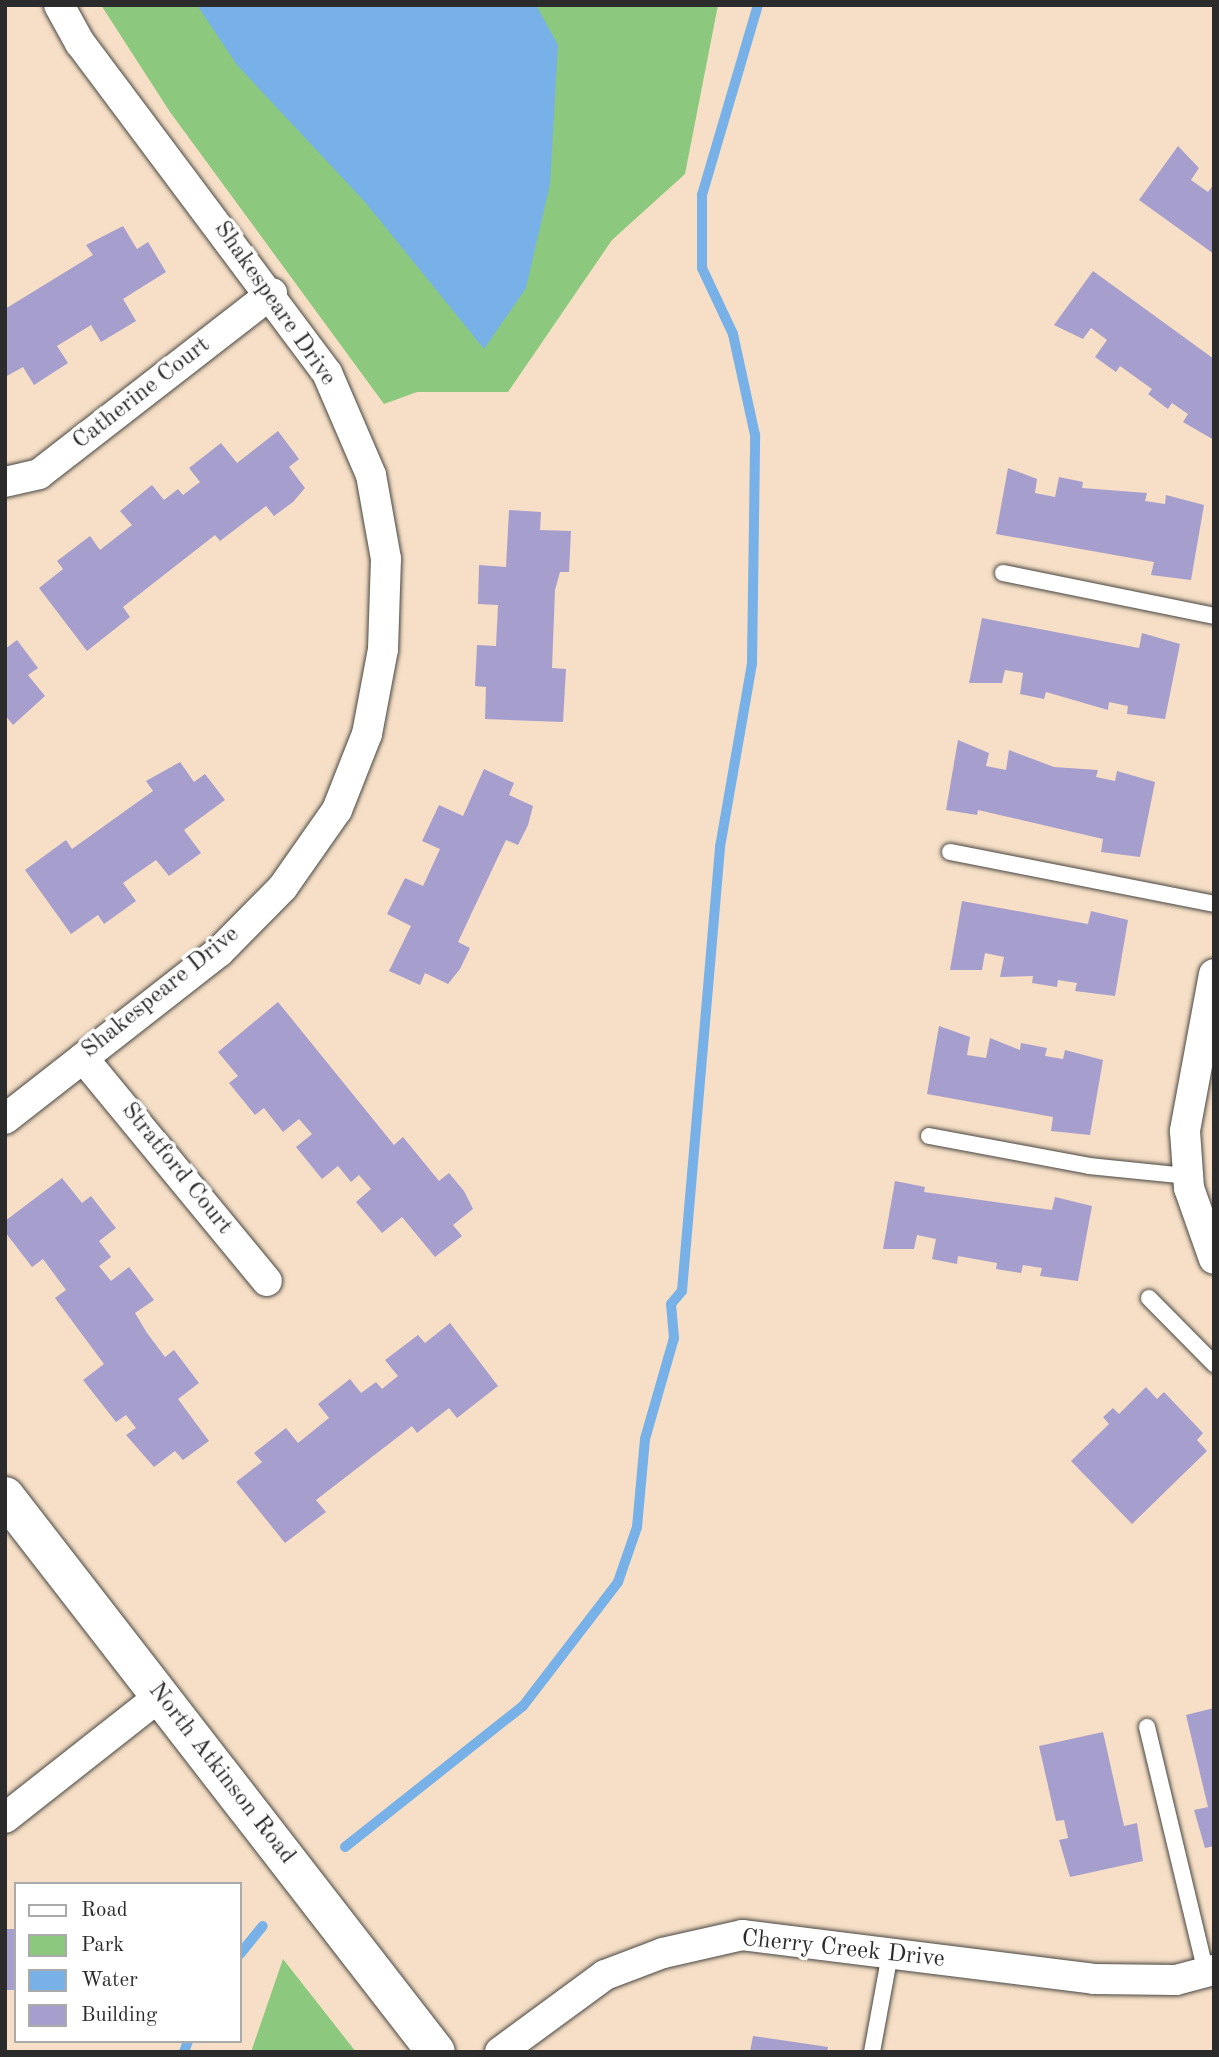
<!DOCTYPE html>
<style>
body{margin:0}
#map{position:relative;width:1219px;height:2057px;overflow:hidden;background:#f6dfc6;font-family:"Old Standard TT",serif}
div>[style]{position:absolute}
.green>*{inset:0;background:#8cc87d}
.water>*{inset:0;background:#77b1e8}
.stream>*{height:10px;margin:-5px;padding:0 5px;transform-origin:5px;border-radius:5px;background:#77b1e8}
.building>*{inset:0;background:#a69ecd;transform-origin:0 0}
.roads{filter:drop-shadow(0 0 2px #494642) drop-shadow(0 0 2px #494642)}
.lane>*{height:16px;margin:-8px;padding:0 8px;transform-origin:8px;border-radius:8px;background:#fff}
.street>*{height:30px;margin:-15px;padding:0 15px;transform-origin:15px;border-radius:15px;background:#fff}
.secondary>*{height:38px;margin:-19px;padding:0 19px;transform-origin:19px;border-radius:19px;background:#fff}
span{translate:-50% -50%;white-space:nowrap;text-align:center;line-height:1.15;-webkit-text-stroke:7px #fff;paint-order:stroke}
.street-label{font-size:24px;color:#2b2b2b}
.frame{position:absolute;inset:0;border:7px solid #2b2b2b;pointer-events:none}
.legend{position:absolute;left:14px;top:1882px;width:228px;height:161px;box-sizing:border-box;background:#fff;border:2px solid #aaa;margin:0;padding:9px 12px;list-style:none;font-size:21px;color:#2b2b2b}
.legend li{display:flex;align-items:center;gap:14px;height:35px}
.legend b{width:35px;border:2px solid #aaa}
</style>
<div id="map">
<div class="green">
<div style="clip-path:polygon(101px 5px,718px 5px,685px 174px,612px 240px,508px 392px,417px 392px,384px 404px,170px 112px)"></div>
<div style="clip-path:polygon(283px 1959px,356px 2052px,251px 2052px)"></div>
</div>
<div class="water">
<div style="clip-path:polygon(197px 5px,536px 5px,558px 45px,550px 184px,526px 288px,484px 349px,365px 202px,237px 65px)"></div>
</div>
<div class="stream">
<div style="left:345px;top:1847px;width:227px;rotate:-38.4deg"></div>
<div style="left:523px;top:1706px;width:156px;rotate:-52.5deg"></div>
<div style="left:618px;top:1582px;width:58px;rotate:-70.9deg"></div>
<div style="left:637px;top:1527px;width:88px;rotate:-84.8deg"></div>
<div style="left:645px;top:1439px;width:105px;rotate:-74deg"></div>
<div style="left:674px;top:1338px;width:34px;rotate:-95deg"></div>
<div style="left:671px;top:1304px;width:17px;rotate:-50deg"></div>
<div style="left:682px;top:1291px;width:446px;rotate:-85.1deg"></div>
<div style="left:720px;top:847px;width:187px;rotate:-80.1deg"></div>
<div style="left:752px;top:663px;width:228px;rotate:-89.2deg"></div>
<div style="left:755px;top:435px;width:103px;rotate:-102.3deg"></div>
<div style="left:733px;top:334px;width:73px;rotate:-115.2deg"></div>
<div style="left:702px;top:268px;width:73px;rotate:-90deg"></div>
<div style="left:702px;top:195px;width:198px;rotate:-73.6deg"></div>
<div style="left:240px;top:1954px;width:36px;rotate:-51deg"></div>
<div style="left:184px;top:2052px;width:12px;rotate:-70deg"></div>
</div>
<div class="building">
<div style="clip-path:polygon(1178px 146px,1199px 168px,1191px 180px,1208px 192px,1214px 184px,1214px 254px,1139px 200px)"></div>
<div style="clip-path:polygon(123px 226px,137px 249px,148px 242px,166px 272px,123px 299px,136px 321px,101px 342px,91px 325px,57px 346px,68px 363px,34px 385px,23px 367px,5px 377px,5px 309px,93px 255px,86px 245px)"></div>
<div style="clip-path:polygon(1093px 271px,1214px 359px,1214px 440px,1183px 422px,1188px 414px,1172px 403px,1168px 409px,1148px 394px,1152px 389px,1120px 366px,1116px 372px,1095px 357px,1107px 340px,1091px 328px,1083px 339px,1054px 325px)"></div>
<div style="clip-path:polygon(278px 431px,299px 459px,289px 467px,305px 488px,293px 502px,274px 516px,266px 506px,220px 541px,215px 535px,123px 607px,130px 617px,87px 651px,39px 588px,63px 569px,57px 561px,90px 536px,100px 550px,132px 525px,120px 511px,152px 485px,164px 500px,178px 489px,183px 495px,200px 482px,189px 468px,221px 443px,237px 463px)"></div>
<div style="clip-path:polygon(1008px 468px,1037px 479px,1035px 493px,1055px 497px,1059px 477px,1083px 482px,1082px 488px,1147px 493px,1145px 501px,1165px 504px,1166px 495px,1204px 505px,1191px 580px,1151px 575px,1154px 562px,996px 534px)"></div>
<div style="clip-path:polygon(509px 510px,541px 512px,540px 530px,571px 531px,569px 572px,560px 572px,555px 590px,552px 668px,566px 669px,563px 722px,485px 719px,486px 687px,475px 686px,477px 645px,496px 646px,498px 605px,478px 604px,479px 565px,506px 567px)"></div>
<div style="clip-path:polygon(982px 618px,1139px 648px,1142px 633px,1180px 644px,1165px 719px,1127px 714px,1128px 706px,1109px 702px,1108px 710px,1046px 692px,1044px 699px,1020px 694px,1023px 673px,1005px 670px,1002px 683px,969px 683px)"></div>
<div style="clip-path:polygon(17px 640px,38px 668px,28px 675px,45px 696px,13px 725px,5px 715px,5px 649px)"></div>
<div style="clip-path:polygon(958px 740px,989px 753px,986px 766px,1006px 770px,1009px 750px,1054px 767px,1098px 770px,1096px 777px,1115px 781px,1117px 771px,1155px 782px,1140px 857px,1101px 852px,1103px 839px,978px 810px,977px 815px,946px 810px)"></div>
<div style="clip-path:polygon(180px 762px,194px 782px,205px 774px,225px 800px,184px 830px,201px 853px,169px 876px,156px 860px,123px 883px,136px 901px,104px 924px,98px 915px,71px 934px,25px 870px,66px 840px,72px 849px,153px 791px,146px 781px)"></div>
<div style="clip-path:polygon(484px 769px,514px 783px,509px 795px,533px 806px,528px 825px,518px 845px,506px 840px,458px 942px,470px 948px,460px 969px,448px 984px,425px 973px,420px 985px,389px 971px,411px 926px,387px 914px,405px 878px,423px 886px,440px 849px,422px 841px,439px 805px,463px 816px)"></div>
<div style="clip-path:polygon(962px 901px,1088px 924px,1091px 911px,1128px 920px,1115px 996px,1075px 991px,1077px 983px,1058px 980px,1057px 987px,1032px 983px,1033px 976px,1000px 977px,1004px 957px,985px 953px,982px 970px,950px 970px)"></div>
<div style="clip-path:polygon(278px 1002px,394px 1145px,403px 1137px,439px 1181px,449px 1173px,464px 1191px,473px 1209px,453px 1225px,462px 1236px,435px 1257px,402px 1217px,382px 1233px,356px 1202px,371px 1189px,359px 1175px,351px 1182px,338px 1166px,322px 1179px,296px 1147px,312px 1134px,299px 1119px,283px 1132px,264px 1108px,255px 1115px,229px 1083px,238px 1076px,218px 1052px)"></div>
<div style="clip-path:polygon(939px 1026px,970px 1037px,967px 1055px,986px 1058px,990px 1038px,1020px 1050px,1021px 1043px,1047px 1048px,1045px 1056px,1063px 1059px,1065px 1050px,1103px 1060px,1090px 1135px,1051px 1131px,1053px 1117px,927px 1094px)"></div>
<div style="clip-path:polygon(62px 1178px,82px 1203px,91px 1196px,116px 1228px,99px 1241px,111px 1257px,99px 1266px,111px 1281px,129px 1267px,154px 1300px,135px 1313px,147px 1333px,165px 1357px,174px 1350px,199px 1383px,178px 1399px,209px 1441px,183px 1460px,175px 1451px,154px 1467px,126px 1435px,136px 1428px,126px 1415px,116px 1422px,83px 1380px,104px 1364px,55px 1298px,66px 1290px,43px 1259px,32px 1267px,5px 1232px,5px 1221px)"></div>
<div style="clip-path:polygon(895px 1181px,925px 1187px,924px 1192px,1052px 1210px,1055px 1197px,1092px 1206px,1078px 1281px,1040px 1276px,1042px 1268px,1023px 1265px,1021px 1273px,996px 1269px,997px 1263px,958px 1256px,957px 1264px,932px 1259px,936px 1239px,917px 1235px,914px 1249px,883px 1249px)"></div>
<div style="clip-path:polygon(450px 1323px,498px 1386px,457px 1418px,449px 1408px,417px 1433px,412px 1426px,316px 1500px,326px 1512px,285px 1543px,236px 1482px,262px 1462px,254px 1453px,286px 1428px,298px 1443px,329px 1418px,318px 1404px,350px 1379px,361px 1393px,376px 1382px,382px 1389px,398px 1376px,385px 1360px,418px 1335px,425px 1343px)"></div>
<div style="clip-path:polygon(1146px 1387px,1157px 1399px,1164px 1392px,1203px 1433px,1197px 1440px,1207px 1451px,1132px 1524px,1071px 1461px,1109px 1424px,1103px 1417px,1113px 1408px,1119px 1414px)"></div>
<div style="clip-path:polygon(1214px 1708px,1214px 1846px,1205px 1848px,1194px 1810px,1208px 1807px,1186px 1715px)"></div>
<div style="clip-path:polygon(1103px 1732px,1124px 1826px,1137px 1823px,1143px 1861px,1070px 1877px,1059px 1840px,1068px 1838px,1064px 1820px,1056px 1821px,1039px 1746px)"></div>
<div style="left:5px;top:1929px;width:10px;height:61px"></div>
<div style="clip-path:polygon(753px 2036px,828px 2047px,827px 2052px,750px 2052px)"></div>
</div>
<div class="roads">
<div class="lane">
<div style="left:1003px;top:573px;width:215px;rotate:11.5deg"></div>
<div style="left:950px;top:852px;width:269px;rotate:11.1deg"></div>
<div style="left:929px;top:1136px;width:163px;rotate:10.6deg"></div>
<div style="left:1089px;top:1166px;width:100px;rotate:5.8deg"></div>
<div style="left:1149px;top:1298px;width:93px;rotate:45.4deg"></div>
<div style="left:1147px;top:1727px;width:252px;rotate:76.5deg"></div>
<div style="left:872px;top:2052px;width:100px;rotate:-79.6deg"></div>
</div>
<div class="street">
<div style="left:5px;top:482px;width:35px;rotate:-13deg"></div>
<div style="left:39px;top:474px;width:295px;rotate:-37.8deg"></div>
<div style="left:1214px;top:974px;width:160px;rotate:100.5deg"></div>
<div style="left:1185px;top:1131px;width:57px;rotate:86deg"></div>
<div style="left:1189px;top:1188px;width:75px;rotate:70.6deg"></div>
<div style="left:83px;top:1058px;width:289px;rotate:50.5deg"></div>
<div style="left:5px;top:1119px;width:271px;rotate:-38deg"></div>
<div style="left:219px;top:952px;width:91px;rotate:-45.4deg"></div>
<div style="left:283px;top:887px;width:94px;rotate:-55deg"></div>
<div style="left:337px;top:810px;width:82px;rotate:-68.5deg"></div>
<div style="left:367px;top:734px;width:86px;rotate:-79.3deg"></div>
<div style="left:383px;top:649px;width:90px;rotate:-88.1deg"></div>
<div style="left:386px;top:559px;width:85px;rotate:-100.1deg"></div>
<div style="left:371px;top:475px;width:111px;rotate:-113.3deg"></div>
<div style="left:327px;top:373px;width:412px;rotate:-126.8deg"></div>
<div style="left:80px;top:43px;width:43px;rotate:-118.9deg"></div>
<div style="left:5px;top:1818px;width:197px;rotate:-38.2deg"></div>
<div style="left:500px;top:2052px;width:130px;rotate:-36.3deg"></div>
<div style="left:605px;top:1975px;width:62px;rotate:-20.8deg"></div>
<div style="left:663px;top:1953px;width:81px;rotate:-12.8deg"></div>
<div style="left:742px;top:1935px;width:355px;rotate:7.1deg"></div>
<div style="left:1094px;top:1979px;width:82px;rotate:0.7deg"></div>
<div style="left:1176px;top:1980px;width:39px;rotate:-15deg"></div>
</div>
<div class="secondary">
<div style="left:5px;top:1496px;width:703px;rotate:52.22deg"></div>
</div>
</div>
<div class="street-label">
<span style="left:274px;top:304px;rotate:55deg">Shakespeare Drive</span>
<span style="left:142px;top:394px;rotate:-38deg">Catherine Court</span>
<span style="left:161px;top:993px;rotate:-39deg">Shakespeare Drive</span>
<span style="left:176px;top:1169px;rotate:51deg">Stratford Court</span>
<span style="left:221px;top:1774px;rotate:52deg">North Atkinson Road</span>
<span style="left:843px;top:1950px;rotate:6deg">Cherry Creek Drive</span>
</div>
<div class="frame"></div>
<ul class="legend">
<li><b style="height:9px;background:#fff"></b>Road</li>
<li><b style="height:19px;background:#8cc87d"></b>Park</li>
<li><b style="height:19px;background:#77b1e8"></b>Water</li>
<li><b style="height:19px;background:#a69ecd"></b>Building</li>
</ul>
</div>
